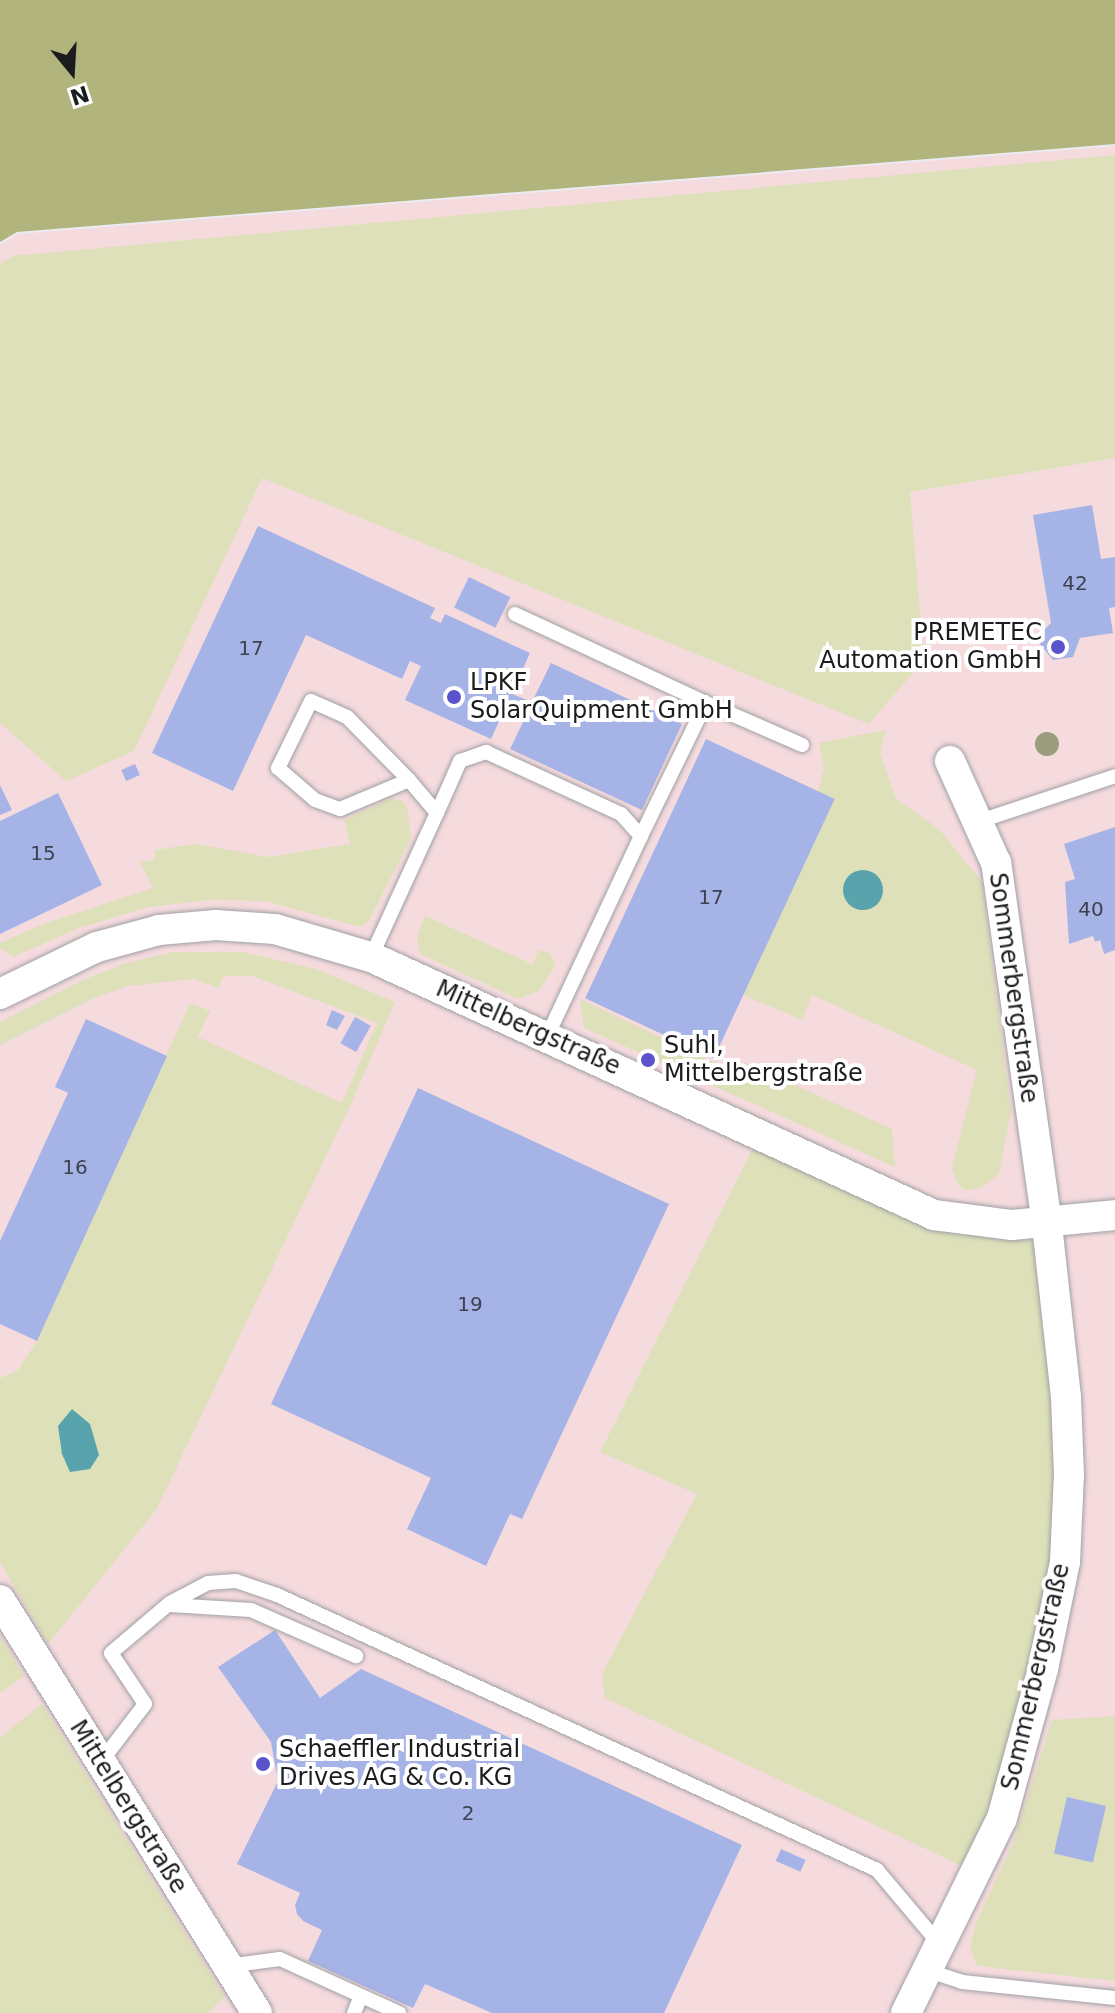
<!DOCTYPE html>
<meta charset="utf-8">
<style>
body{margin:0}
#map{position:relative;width:1115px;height:2013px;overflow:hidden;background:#eaecf2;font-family:"DejaVu Sans",sans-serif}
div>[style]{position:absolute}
.industrial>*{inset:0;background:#f6dbde}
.green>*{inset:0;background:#dde0b8}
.forest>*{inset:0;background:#b1b57d}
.water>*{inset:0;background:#58a3ac}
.round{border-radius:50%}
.building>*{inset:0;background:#a6b3e7;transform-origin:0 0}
.roads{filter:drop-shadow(0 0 2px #9fa1a6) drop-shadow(0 0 2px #9fa1a6)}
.lane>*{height:14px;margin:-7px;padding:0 7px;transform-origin:7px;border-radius:7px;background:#fff}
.street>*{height:30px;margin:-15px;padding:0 15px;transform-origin:15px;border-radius:15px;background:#fff}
.trees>*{width:24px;height:24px;margin:-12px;border-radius:50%;background:#9b9d7c}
.dots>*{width:22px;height:22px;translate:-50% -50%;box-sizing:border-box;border:4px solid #fff;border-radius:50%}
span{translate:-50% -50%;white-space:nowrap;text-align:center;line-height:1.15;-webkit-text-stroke:8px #fff;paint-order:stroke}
.number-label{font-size:20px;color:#3e4250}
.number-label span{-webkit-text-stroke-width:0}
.poi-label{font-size:24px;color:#1b1c1e}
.right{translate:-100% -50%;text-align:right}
.left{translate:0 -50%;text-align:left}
.street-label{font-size:24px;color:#1b1c1e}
.north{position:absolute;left:32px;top:32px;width:80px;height:80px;-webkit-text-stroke:6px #fff;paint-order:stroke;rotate:162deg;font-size:22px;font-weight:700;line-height:32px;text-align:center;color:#1b1c1e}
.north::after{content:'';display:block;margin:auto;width:28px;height:36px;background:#1b1c1e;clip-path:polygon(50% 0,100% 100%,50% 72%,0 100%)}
</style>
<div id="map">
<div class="industrial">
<div style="clip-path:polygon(1115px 146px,1115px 2013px,0 2013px,0 245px,17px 234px)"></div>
</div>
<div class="green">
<div style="clip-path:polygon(1115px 155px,1115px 458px,910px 492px,924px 660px,869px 724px,262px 478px,134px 751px,66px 781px,0 723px,0 264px,13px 256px)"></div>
<div style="clip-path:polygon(886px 730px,880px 753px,896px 799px,939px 829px,982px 882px,1011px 1111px,999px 1174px,982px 1187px,965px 1191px,957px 1183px,952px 1168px,977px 1070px,812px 995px,802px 1020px,743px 995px,818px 791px,824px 768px,819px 743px)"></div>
<div style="clip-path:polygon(390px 799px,401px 800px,407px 807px,411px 838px,369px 921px,360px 927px,265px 901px,209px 900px,149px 907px,79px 928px,13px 957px,0 948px,0 943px,46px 923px,153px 888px,140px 862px,155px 860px,155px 850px,195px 844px,268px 857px,350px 844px,344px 820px)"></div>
<div style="clip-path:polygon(425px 916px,532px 964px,539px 950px,550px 953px,555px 966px,539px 991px,518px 999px,420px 954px,417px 936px)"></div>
<div style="clip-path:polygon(173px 952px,243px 952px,316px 969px,395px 1002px,352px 1102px,156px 1510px,48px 1644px,0 1562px,0 1378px,17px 1371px,37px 1341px,190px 1003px,210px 1011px,198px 1037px,342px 1103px,377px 1023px,252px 976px,224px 976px,218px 988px,194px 979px,128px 986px,92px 999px,0 1045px,0 1022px,83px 980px,123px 964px)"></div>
<div style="clip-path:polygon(580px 999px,721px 1066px,746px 1063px,892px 1129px,895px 1167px,584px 1028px)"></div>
<div style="clip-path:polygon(760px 1134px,934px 1215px,1047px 1224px,1065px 1562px,977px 1873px,605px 1698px,602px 1674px,697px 1494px,600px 1452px)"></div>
<div style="clip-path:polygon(0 1636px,24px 1676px,0 1693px)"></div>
<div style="clip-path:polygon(42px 1704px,225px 1998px,207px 2013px,0 2013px,0 1737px)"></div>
<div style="clip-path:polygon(1115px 1716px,1115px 1981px,977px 1966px,970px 1947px,975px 1925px,1013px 1843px,1052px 1720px)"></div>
</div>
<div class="forest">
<div style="clip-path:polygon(0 0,1115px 0,1115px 144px,17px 232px,0 242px)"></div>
</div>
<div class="water">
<div class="round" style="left:843px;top:870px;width:40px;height:40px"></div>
<div style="clip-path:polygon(72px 1409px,90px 1424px,99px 1455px,90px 1469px,70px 1472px,62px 1454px,58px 1426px)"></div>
</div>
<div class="building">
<div style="clip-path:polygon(1092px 505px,1101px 559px,1115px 557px,1115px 607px,1109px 608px,1113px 633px,1080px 638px,1073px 657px,1053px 660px,1040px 644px,1042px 632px,1051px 623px,1033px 515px)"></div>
<div style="clip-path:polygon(258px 526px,435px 608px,430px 618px,441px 623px,445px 614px,530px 653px,512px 694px,532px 702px,551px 663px,682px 724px,642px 810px,510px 749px,526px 716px,506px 706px,491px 739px,405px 700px,421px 666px,410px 661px,402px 679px,306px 635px,233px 791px,152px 753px)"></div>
<div style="left:469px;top:577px;width:46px;height:34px;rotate:26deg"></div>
<div style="left:706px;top:739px;width:142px;height:286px;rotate:25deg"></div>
<div style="left:135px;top:764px;width:12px;height:15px;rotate:66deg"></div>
<div style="clip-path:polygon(0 785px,12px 810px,0 815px)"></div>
<div style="clip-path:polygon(58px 793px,102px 885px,0 934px,0 821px)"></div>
<div style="clip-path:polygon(1115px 827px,1115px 950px,1104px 954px,1100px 940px,1095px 942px,1093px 936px,1069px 944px,1065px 882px,1075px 879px,1064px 844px)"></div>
<div style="clip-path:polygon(332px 1010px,345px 1016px,337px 1030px,326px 1025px)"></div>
<div style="left:355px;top:1017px;width:18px;height:30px;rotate:29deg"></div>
<div style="clip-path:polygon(86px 1019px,167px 1056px,37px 1341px,0 1324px,0 1241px,68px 1093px,55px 1087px)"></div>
<div style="clip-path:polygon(418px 1088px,669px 1204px,522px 1519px,510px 1514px,486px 1566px,407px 1529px,431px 1478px,271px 1404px)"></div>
<div style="clip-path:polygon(275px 1630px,320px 1698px,361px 1669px,742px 1845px,664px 2013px,492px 2013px,425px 1984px,413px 2008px,308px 1961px,322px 1930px,303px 1921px,297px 1914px,295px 1905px,300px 1893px,237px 1864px,278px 1781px,271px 1742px,218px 1667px)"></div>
<div style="left:1067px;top:1797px;width:40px;height:58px;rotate:13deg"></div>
<div style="left:781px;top:1849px;width:27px;height:13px;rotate:24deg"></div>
</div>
<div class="roads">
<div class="lane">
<div style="left:515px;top:614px;width:211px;rotate:25deg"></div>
<div style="left:437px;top:813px;width:57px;rotate:-66.1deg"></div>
<div style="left:460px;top:761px;width:28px;rotate:-19deg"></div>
<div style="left:486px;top:752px;width:149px;rotate:24.7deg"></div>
<div style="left:621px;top:814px;width:30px;rotate:48deg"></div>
<div style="left:641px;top:836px;width:222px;rotate:115.1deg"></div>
<div style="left:977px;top:822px;width:145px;rotate:-18.4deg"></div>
<div style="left:641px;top:836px;width:148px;rotate:-64deg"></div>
<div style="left:706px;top:703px;width:105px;rotate:23.6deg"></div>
<div style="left:371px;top:957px;width:158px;rotate:-65.4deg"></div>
<div style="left:437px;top:813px;width:43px;rotate:-130.3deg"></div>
<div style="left:409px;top:780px;width:88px;rotate:-134.5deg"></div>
<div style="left:347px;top:717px;width:39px;rotate:-156deg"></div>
<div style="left:311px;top:701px;width:75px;rotate:116.2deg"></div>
<div style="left:278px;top:768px;width:49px;rotate:40.9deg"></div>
<div style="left:315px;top:800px;width:27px;rotate:20deg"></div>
<div style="left:340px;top:809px;width:75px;rotate:-22.8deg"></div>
<div style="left:170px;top:1605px;width:81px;rotate:3.5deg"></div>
<div style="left:251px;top:1610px;width:115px;rotate:23.7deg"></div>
<div style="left:100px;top:1763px;width:74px;rotate:-52.7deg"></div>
<div style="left:145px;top:1704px;width:61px;rotate:-123.7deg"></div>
<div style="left:111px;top:1653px;width:77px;rotate:-40.3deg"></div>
<div style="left:170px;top:1603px;width:43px;rotate:-27.8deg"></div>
<div style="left:208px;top:1583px;width:28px;rotate:-4deg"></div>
<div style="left:236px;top:1581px;width:43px;rotate:18.9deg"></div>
<div style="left:277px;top:1595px;width:660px;rotate:24.62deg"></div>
<div style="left:877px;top:1870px;width:99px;rotate:49.9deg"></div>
<div style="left:228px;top:1966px;width:52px;rotate:-7.7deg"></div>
<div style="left:280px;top:1959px;width:131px;rotate:24.4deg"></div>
<div style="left:929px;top:1971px;width:35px;rotate:18deg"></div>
<div style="left:962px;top:1982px;width:154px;rotate:6deg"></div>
<div style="left:354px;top:2013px;width:18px;rotate:-68deg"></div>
</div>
<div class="street">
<div style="left:0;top:994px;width:108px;rotate:-25.9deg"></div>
<div style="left:97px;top:947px;width:64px;rotate:-15.3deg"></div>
<div style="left:159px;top:930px;width:57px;rotate:-5deg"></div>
<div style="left:216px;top:925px;width:59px;rotate:3.9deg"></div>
<div style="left:275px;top:929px;width:100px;rotate:16.3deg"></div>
<div style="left:371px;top:957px;width:619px;rotate:24.62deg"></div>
<div style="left:934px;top:1215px;width:79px;rotate:7.3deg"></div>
<div style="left:1012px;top:1225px;width:103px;rotate:-5.5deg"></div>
<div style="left:0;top:1600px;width:486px;rotate:58.1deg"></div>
<div style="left:906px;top:2013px;width:217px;rotate:-63.8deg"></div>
<div style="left:1002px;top:1818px;width:155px;rotate:-74.6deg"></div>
<div style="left:1043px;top:1669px;width:109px;rotate:-78.4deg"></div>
<div style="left:1065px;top:1562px;width:87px;rotate:-87.4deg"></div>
<div style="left:1069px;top:1475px;width:78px;rotate:-92.2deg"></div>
<div style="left:1066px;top:1397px;width:174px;rotate:-96.3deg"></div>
<div style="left:1047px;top:1224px;width:365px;rotate:-98deg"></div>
<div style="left:996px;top:863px;width:112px;rotate:-114.3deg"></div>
</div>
</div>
<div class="trees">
<div style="left:1047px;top:744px"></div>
</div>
<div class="dots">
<div style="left:1058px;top:647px;background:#5a53cb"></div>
<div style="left:454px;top:697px;background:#5a53cb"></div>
<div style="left:648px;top:1060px;background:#5a53cb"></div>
<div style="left:263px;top:1764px;background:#5a53cb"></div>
</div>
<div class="number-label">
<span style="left:1075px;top:583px">42</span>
<span style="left:251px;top:648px">17</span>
<span style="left:43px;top:853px">15</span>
<span style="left:711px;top:897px">17</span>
<span style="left:1091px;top:909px">40</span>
<span style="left:75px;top:1167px">16</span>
<span style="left:470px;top:1304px">19</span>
<span style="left:468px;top:1813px">2</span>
</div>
<div class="poi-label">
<span class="right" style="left:1042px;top:647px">PREMETEC<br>Automation GmbH</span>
<span class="left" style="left:470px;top:697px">LPKF<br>SolarQuipment GmbH</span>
<span class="left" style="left:664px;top:1060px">Suhl,<br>Mittelbergstraße</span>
<span class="left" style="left:279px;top:1764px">Schaeffler Industrial<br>Drives AG &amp; Co. KG</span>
</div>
<div class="street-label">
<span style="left:1013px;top:988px;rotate:82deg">Sommerbergstraße</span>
<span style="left:528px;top:1028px;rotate:24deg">Mittelbergstraße</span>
<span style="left:1036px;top:1677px;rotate:-77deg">Sommerbergstraße</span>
<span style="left:128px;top:1807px;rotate:58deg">Mittelbergstraße</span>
</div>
<div class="north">N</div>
</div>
